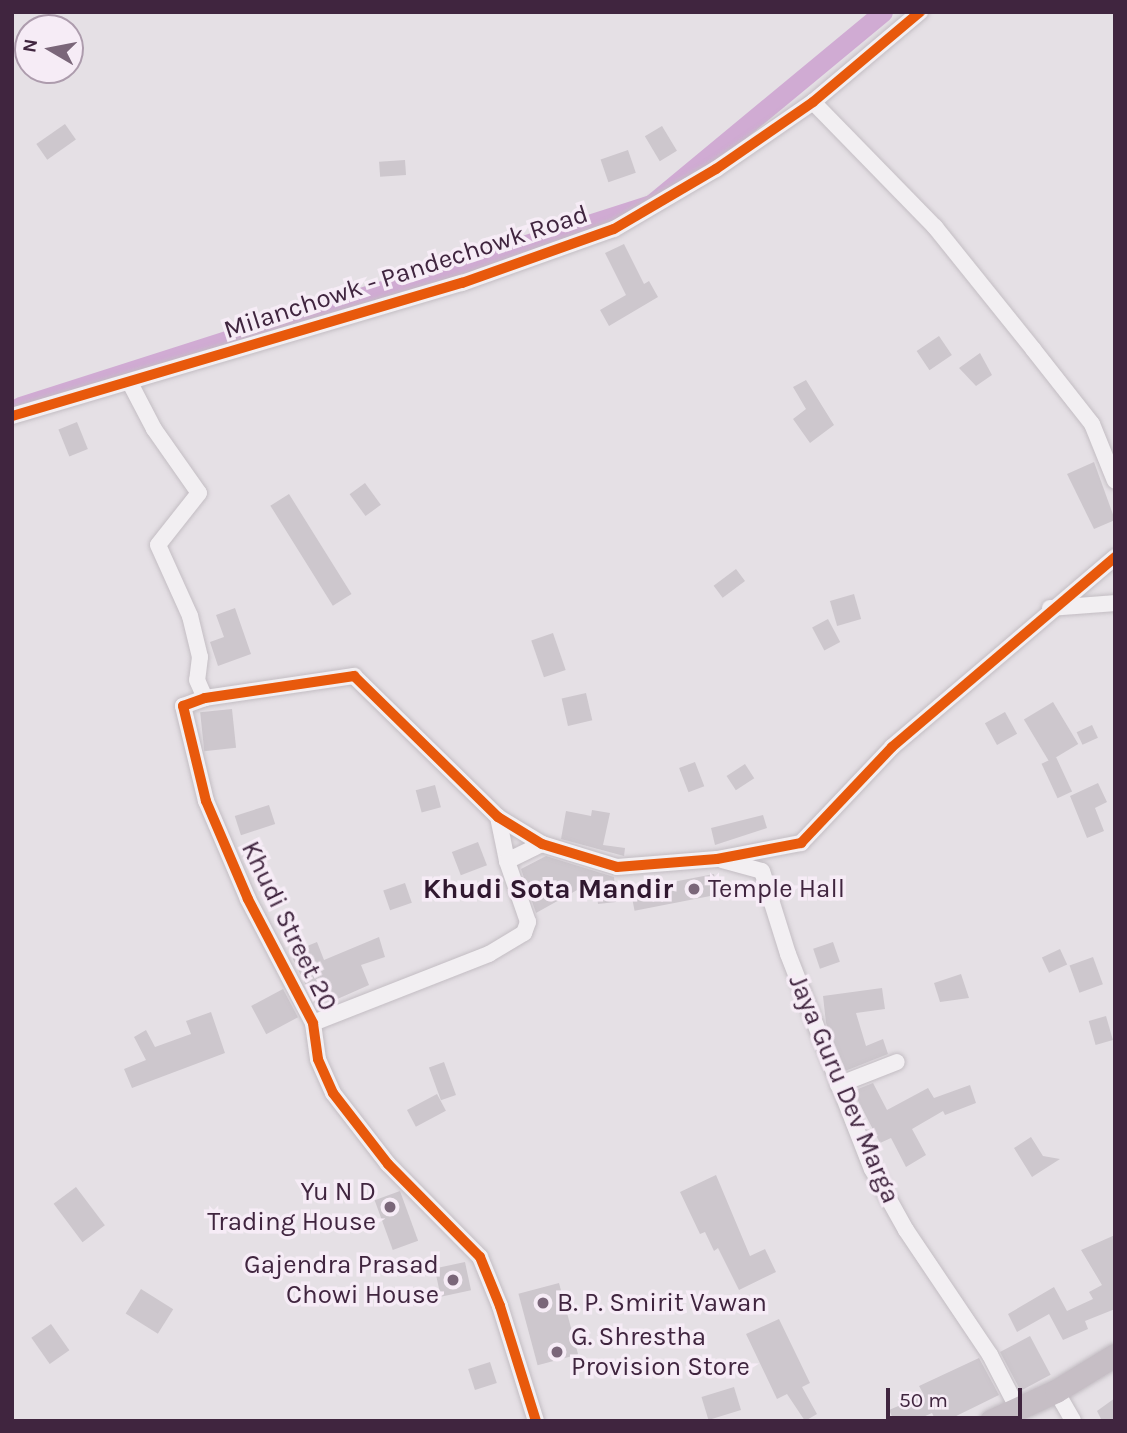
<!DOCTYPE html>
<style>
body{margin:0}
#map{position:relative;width:1127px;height:1433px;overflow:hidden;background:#e5e0e5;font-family:Karla,sans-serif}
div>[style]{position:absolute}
.canal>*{height:19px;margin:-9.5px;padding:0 9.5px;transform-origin:9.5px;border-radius:9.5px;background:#d0abd3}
.building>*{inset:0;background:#cdc7cd;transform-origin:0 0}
.roads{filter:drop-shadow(0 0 2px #c3bdc3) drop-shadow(0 0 2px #c3bdc3)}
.minor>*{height:16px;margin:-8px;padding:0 8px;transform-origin:8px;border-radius:8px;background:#f2eff2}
.secondary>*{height:23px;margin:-11.5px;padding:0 11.5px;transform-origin:11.5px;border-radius:11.5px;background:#c6bec5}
.cycleway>*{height:10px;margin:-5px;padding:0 5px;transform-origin:5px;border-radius:5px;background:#e8590c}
.dots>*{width:19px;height:19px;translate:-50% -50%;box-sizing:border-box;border:4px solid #f6ecf6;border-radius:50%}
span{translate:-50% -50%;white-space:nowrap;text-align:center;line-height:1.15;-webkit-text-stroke:7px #f6ecf6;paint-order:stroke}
.street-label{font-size:26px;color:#40253f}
.poi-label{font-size:26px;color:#40253f}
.left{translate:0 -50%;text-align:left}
.right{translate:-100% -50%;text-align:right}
.neighbourhood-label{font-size:28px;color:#30182f;font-weight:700}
.frame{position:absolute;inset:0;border:14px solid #40253f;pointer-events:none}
.north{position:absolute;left:14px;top:14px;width:70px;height:70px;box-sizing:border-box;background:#f6ecf6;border:2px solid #ad9cad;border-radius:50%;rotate:280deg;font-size:19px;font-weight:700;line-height:28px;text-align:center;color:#40253f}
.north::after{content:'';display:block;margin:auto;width:24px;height:32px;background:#7a6679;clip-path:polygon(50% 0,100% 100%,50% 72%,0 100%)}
.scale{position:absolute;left:886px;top:1388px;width:136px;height:32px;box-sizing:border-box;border:4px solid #40253f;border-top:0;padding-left:9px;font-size:21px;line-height:24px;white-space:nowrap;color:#40253f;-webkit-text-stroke:5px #f6ecf6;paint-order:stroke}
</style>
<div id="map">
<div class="canal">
<div style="left:20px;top:406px;width:663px;rotate:-17.75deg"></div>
<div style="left:651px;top:204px;width:301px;rotate:-39.6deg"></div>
</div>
<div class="building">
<div style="left:65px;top:124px;width:19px;height:35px;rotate:55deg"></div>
<div style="left:662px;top:126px;width:29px;height:20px;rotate:59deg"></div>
<div style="left:628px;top:150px;width:24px;height:29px;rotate:71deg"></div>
<div style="left:405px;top:160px;width:15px;height:26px;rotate:86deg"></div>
<div style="clip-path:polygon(624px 244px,644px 284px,649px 281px,658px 297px,609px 326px,600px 310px,626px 295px,605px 253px)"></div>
<div style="left:939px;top:336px;width:23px;height:27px;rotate:56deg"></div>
<div style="clip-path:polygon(980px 353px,992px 375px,976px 386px,959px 368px)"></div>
<div style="clip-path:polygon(806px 380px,834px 425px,810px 443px,793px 419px,806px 409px,793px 387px)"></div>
<div style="left:77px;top:422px;width:29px;height:20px;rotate:68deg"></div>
<div style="clip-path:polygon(1094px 462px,1115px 520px,1094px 529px,1067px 474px)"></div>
<div style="left:365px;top:483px;width:27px;height:19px;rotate:54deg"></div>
<div style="left:289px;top:494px;width:118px;height:22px;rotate:58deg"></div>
<div style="left:736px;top:569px;width:15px;height:28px;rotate:53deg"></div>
<div style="left:854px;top:594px;width:26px;height:25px;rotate:74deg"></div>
<div style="clip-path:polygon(235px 608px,251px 654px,218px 666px,210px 642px,224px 637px,216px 615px)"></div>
<div style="left:828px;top:619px;width:26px;height:18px;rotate:62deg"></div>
<div style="left:553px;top:633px;width:39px;height:23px;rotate:71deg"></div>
<div style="left:586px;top:693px;width:28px;height:25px;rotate:77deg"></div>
<div style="left:1053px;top:702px;width:49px;height:34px;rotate:59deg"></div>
<div style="left:232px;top:709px;width:39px;height:32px;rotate:84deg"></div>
<div style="left:1005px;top:712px;width:25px;height:23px;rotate:61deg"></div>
<div style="left:1092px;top:725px;width:14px;height:17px;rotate:65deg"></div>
<div style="left:1056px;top:757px;width:38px;height:16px;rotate:65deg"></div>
<div style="left:695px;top:762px;width:26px;height:17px;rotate:69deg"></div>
<div style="left:745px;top:764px;width:17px;height:22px;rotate:57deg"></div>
<div style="clip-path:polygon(1098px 783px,1107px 802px,1095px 808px,1104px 831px,1087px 838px,1070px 796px)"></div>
<div style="left:435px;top:785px;width:23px;height:20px;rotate:75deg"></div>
<div style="left:269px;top:805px;width:20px;height:36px;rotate:72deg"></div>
<div style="clip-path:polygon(592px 810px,610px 813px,603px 845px,625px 848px,624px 856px,561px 839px,566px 811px,591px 816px)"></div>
<div style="clip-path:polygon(763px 815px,767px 828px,715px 845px,711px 828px)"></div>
<div style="left:478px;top:842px;width:25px;height:28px;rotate:69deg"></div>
<div style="clip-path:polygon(546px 856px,614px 877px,616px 902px,598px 904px,595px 880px,536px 913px,521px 869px)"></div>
<div style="left:714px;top:874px;width:21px;height:85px;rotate:79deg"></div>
<div style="left:405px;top:883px;width:21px;height:23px;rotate:71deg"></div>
<div style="clip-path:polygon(379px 937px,385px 957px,361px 965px,369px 985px,317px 1008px,290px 953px,317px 942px,324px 960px)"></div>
<div style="left:833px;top:942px;width:21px;height:21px;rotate:71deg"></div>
<div style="left:1060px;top:949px;width:17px;height:20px;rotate:65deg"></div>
<div style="left:1093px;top:957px;width:29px;height:25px;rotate:70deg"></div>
<div style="clip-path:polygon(961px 974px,969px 998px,940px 1002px,934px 983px)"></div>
<div style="clip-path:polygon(882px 988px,885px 1009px,856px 1013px,866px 1046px,883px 1039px,888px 1054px,845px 1071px,826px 1023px,823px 996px)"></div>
<div style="left:283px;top:989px;width:32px;height:36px;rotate:62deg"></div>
<div style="clip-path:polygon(211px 1012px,225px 1053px,132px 1088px,124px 1069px,146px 1060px,134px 1037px,146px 1030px,155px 1047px,191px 1034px,186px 1021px)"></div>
<div style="left:1106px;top:1016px;width:25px;height:18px;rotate:74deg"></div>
<div style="left:444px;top:1062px;width:35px;height:16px;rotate:70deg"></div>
<div style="clip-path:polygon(873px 1083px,887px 1110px,928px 1088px,934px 1098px,970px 1085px,976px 1103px,945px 1115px,943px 1111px,912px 1129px,926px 1155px,906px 1167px,891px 1138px,880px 1143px,853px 1091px)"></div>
<div style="left:437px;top:1094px;width:19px;height:34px;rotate:62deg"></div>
<div style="clip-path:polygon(1031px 1137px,1043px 1156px,1060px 1159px,1032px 1177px,1014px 1148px)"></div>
<div style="clip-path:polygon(716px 1175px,750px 1256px,765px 1249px,776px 1272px,739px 1290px,718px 1248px,714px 1251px,705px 1232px,700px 1234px,680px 1192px)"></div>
<div style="left:76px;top:1187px;width:48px;height:28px;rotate:53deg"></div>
<div style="left:400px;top:1191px;width:53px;height:27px;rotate:70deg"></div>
<div style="clip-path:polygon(1115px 1235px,1115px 1309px,1085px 1321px,1088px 1329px,1063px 1340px,1049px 1314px,1017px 1332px,1008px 1314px,1054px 1287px,1067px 1311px,1093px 1299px,1089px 1292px,1102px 1285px,1081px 1250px)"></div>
<div style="left:465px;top:1262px;width:29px;height:31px;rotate:78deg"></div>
<div style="left:559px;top:1283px;width:74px;height:42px;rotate:75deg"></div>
<div style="left:141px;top:1289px;width:38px;height:29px;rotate:32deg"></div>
<div style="clip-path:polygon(779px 1319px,810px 1383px,802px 1387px,817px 1414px,805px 1421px,787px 1394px,777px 1399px,746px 1334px)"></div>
<div style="left:51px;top:1324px;width:32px;height:24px;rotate:55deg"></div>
<div style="left:1030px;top:1336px;width:44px;height:34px;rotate:62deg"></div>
<div style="clip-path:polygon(979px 1358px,999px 1395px,946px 1421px,936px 1421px,932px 1413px,914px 1421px,894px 1421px,889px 1410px,924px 1395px,919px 1386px)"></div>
<div style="left:490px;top:1362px;width:22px;height:23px;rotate:72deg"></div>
<div style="left:734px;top:1387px;width:24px;height:34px;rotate:73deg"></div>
<div style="clip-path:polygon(1115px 1398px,1115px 1421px,1102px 1421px,1097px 1411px)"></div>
</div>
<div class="roads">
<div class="minor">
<div style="left:813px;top:102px;width:175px;rotate:45.7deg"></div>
<div style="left:935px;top:227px;width:156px;rotate:51.2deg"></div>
<div style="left:1033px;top:349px;width:95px;rotate:51.8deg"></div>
<div style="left:1092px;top:424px;width:61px;rotate:68deg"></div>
<div style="left:130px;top:383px;width:52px;rotate:62.4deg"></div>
<div style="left:154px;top:429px;width:78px;rotate:54.9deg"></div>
<div style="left:199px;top:493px;width:66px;rotate:128.3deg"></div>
<div style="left:158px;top:545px;width:78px;rotate:65.7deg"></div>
<div style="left:190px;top:616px;width:42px;rotate:76.3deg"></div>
<div style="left:200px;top:657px;width:23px;rotate:97deg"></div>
<div style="left:197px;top:680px;width:20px;rotate:66deg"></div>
<div style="left:12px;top:416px;width:469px;rotate:-16.5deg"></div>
<div style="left:462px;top:283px;width:161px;rotate:-19.6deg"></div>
<div style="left:614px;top:229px;width:118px;rotate:-30.5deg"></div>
<div style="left:716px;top:169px;width:118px;rotate:-34.6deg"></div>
<div style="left:813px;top:102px;width:140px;rotate:-40.1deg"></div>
<div style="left:1050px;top:608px;width:65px;rotate:-4.4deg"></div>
<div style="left:498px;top:817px;width:45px;rotate:78.4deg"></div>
<div style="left:722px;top:860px;width:41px;rotate:15.4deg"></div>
<div style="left:762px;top:871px;width:87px;rotate:72.6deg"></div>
<div style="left:788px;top:954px;width:231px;rotate:68.7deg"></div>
<div style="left:872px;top:1169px;width:70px;rotate:60.9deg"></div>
<div style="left:906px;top:1230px;width:151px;rotate:56.1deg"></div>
<div style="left:990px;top:1355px;width:59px;rotate:62.6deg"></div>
<div style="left:313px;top:1023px;width:189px;rotate:-21.4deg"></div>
<div style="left:489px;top:954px;width:41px;rotate:-31deg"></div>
<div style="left:524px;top:933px;width:12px;rotate:-70deg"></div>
<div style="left:528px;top:922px;width:65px;rotate:-109deg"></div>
<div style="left:507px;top:861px;width:39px;rotate:-26deg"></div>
<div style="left:838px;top:1085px;width:63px;rotate:-21.3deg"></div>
<div style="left:1056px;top:1391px;width:34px;rotate:60deg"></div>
<div style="left:536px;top:1421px;width:121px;rotate:-107.4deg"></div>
<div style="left:500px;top:1306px;width:53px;rotate:-112.2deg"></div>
<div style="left:480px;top:1257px;width:131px;rotate:-134.7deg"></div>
<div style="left:388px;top:1164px;width:90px;rotate:-127.8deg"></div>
<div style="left:333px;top:1093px;width:37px;rotate:-114deg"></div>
<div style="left:318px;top:1059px;width:36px;rotate:-98deg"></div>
<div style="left:313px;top:1023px;width:140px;rotate:-117.7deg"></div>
<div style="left:248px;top:899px;width:107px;rotate:-113.2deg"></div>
<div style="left:206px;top:801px;width:98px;rotate:-103.6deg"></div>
<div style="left:183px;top:706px;width:23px;rotate:-20deg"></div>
<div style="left:205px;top:698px;width:151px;rotate:-8.4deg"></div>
<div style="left:354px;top:676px;width:202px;rotate:44.4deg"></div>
<div style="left:498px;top:817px;width:52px;rotate:31.5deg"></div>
<div style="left:542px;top:844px;width:78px;rotate:17deg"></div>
<div style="left:617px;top:867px;width:100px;rotate:-4.6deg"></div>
<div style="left:717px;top:859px;width:86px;rotate:-10.8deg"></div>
<div style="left:801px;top:843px;width:132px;rotate:-46.5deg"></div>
<div style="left:892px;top:747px;width:293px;rotate:-40.4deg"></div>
</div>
<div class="secondary">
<div style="left:991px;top:1421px;width:72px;rotate:-24.8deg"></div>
<div style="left:1056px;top:1391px;width:69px;rotate:-31.4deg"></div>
</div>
</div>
<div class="cycleway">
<div style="left:12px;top:416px;width:469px;rotate:-16.5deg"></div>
<div style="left:462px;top:283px;width:161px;rotate:-19.6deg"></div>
<div style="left:614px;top:229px;width:118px;rotate:-30.5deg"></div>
<div style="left:716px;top:169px;width:118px;rotate:-34.6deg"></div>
<div style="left:813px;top:102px;width:140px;rotate:-40.1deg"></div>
<div style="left:536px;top:1421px;width:121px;rotate:-107.4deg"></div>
<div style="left:500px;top:1306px;width:53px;rotate:-112.2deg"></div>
<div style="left:480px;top:1257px;width:131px;rotate:-134.7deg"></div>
<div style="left:388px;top:1164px;width:90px;rotate:-127.8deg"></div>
<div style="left:333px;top:1093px;width:37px;rotate:-114deg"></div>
<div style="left:318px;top:1059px;width:36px;rotate:-98deg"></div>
<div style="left:313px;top:1023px;width:140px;rotate:-117.7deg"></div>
<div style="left:248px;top:899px;width:107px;rotate:-113.2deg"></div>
<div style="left:206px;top:801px;width:98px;rotate:-103.6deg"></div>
<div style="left:183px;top:706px;width:23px;rotate:-20deg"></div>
<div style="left:205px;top:698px;width:151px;rotate:-8.4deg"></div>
<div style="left:354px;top:676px;width:202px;rotate:44.4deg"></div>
<div style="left:498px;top:817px;width:52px;rotate:31.5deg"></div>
<div style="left:542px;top:844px;width:78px;rotate:17deg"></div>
<div style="left:617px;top:867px;width:100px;rotate:-4.6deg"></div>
<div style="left:717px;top:859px;width:86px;rotate:-10.8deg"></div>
<div style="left:801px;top:843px;width:132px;rotate:-46.5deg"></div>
<div style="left:892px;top:747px;width:293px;rotate:-40.4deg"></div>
</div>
<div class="dots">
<div style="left:694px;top:889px;background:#7a6679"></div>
<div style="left:390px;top:1207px;background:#7a6679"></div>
<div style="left:453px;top:1280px;background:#7a6679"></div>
<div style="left:543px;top:1303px;background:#7a6679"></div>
<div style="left:557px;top:1352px;background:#7a6679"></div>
</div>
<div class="street-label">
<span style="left:406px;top:272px;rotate:-18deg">Milanchowk - Pandechowk Road</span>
<span style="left:289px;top:926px;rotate:64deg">Khudi Street 20</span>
<span style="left:844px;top:1089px;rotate:67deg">Jaya Guru Dev Marga</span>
</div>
<div class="poi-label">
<span class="left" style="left:708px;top:889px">Temple Hall</span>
<span class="right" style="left:376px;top:1207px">Yu N D<br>Trading House</span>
<span class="right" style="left:439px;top:1280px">Gajendra Prasad<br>Chowi House</span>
<span class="left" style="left:557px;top:1303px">B. P. Smirit Vawan</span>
<span class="left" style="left:571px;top:1352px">G. Shrestha<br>Provision Store</span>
</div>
<div class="neighbourhood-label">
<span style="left:548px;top:889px">Khudi Sota Mandir</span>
</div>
<div class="frame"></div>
<div class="north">N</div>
<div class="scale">50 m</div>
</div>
